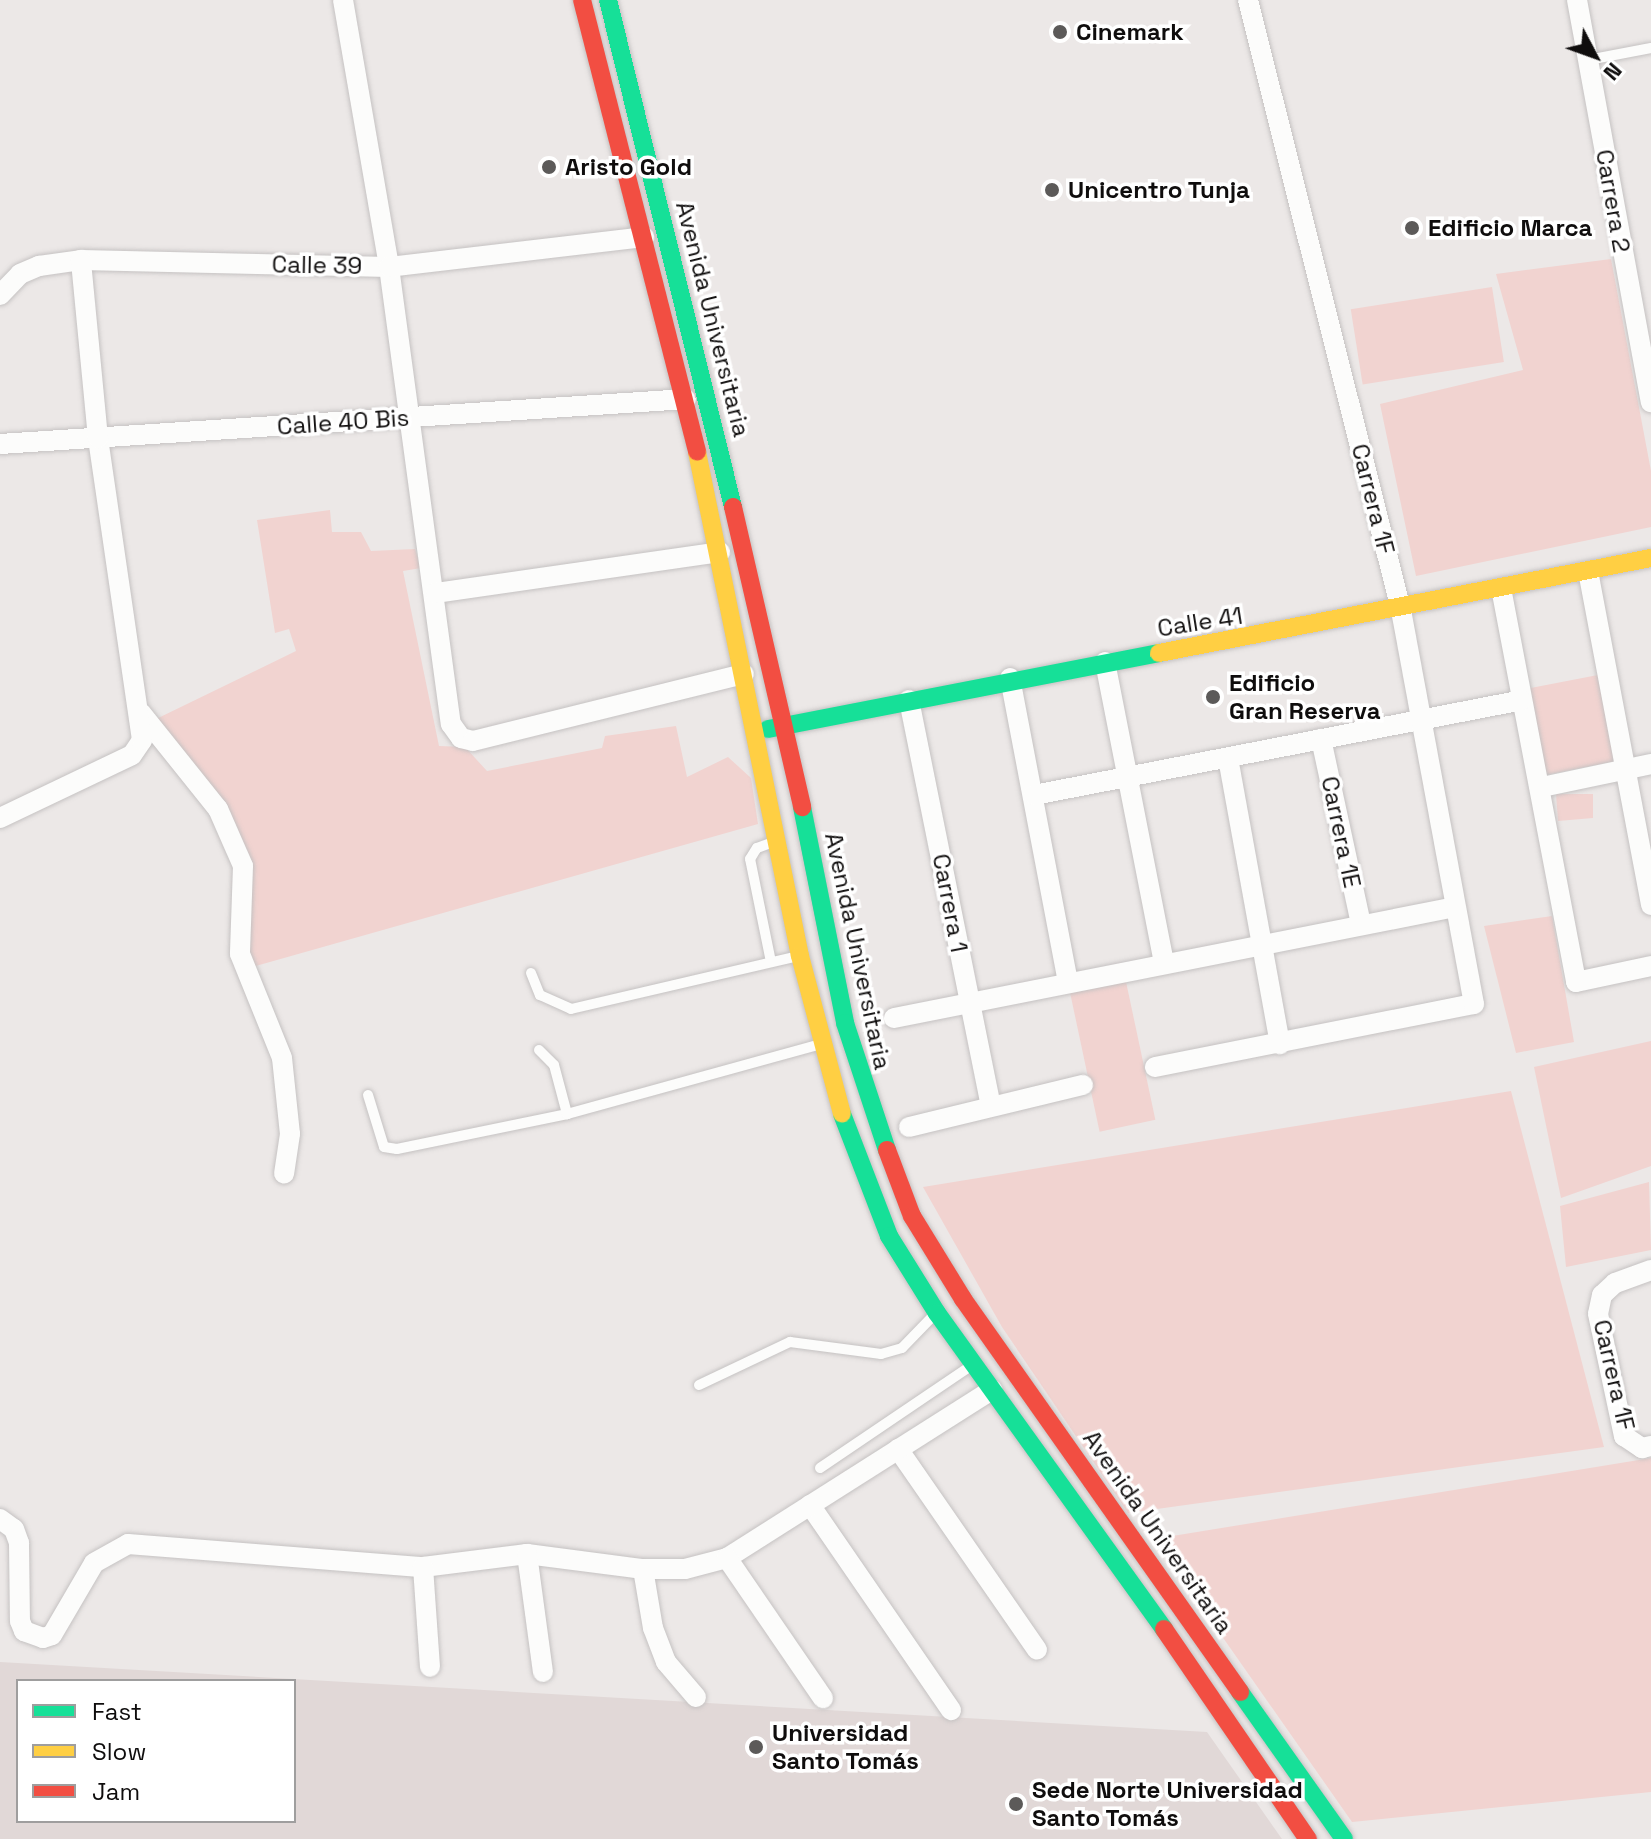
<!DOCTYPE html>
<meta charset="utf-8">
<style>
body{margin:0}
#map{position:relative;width:1651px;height:1839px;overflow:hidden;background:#ece8e7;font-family:"Space Grotesk",sans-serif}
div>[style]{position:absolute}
.built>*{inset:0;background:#e1d8d7}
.green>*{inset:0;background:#f1d3d0;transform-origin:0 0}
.roads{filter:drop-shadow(0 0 2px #c5c2c2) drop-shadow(0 0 2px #c5c2c2)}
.lane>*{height:10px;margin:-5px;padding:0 5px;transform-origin:5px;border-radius:5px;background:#fcfcfb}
.street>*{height:20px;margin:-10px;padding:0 10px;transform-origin:10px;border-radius:10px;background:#fcfcfb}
.fast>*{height:18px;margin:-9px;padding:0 9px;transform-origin:9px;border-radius:9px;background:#16e098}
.slow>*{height:18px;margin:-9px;padding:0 9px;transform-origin:9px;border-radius:9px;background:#ffcf43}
.jam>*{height:18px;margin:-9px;padding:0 9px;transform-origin:9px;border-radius:9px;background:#f24e42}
.dots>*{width:22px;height:22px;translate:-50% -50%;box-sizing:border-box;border:4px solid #fff;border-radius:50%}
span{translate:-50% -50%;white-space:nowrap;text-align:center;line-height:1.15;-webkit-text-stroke:7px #fff;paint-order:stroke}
.poi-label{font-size:24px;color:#0f0d0d;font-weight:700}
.left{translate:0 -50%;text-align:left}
.street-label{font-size:24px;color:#0f0d0d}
.legend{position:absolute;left:16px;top:1679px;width:280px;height:144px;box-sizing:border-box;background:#fff;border:2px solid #9f9e9e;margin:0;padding:10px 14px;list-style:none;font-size:24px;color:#0f0d0d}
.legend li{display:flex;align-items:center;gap:16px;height:40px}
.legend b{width:40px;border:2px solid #9f9e9e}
.north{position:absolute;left:1555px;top:16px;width:80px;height:80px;-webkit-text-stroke:6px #fff;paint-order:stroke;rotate:131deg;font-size:22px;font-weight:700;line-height:32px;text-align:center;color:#0f0d0d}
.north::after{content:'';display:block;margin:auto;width:28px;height:36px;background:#0f0d0d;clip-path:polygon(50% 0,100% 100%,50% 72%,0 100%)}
</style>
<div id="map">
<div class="built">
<div style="clip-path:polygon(evenodd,0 1662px,1207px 1732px,1282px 1839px,0 1839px,0 1662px,18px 1681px,294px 1681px,294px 1821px,18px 1821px,18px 1681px)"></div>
</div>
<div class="green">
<div style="clip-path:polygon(1611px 259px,1651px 471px,1651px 527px,1416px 576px,1380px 404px,1523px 370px,1496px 274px)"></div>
<div style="left:1492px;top:287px;width:76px;height:143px;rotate:81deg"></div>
<div style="clip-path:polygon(330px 510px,332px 532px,361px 532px,371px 551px,415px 549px,421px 568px,403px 571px,439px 746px,465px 747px,487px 771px,602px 748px,605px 736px,676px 726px,687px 777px,728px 757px,751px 778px,758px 824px,252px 967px,247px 949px,250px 886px,235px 823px,152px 721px,296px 651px,289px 629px,275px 633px,257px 520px)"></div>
<div style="left:1603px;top:674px;width:88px;height:75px;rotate:79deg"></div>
<div style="clip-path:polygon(1556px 794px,1593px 794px,1593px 818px,1558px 821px)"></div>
<div style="clip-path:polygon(1552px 916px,1574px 1042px,1516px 1053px,1484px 926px)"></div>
<div style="left:1125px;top:977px;width:146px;height:57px;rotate:78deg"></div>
<div style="clip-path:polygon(1651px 1041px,1651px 1166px,1561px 1198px,1534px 1067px)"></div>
<div style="clip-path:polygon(1511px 1091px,1604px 1447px,1128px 1513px,1002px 1327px,923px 1187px)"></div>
<div style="clip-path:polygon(1649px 1182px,1651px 1250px,1566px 1267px,1560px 1206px)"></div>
<div style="clip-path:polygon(1651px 1458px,1651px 1792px,1352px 1822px,1154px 1539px)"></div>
</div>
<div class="roads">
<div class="lane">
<div style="left:1588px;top:60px;width:64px;rotate:-10.8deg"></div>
<div style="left:771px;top:962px;width:105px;rotate:-101.5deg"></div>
<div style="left:750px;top:859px;width:13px;rotate:-58deg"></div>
<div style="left:757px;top:848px;width:20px;rotate:-20deg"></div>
<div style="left:531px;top:973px;width:24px;rotate:68deg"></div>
<div style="left:540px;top:995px;width:34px;rotate:24deg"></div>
<div style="left:571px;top:1009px;width:233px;rotate:-13.1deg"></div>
<div style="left:539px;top:1050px;width:21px;rotate:45deg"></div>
<div style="left:554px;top:1065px;width:51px;rotate:75.1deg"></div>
<div style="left:368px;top:1095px;width:54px;rotate:72.9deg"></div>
<div style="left:384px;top:1147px;width:13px;rotate:9deg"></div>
<div style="left:397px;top:1149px;width:174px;rotate:-11.6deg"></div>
<div style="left:567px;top:1114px;width:260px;rotate:-15.4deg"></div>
<div style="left:699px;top:1385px;width:101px;rotate:-25.3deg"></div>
<div style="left:790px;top:1342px;width:92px;rotate:7.5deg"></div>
<div style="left:881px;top:1354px;width:22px;rotate:-16deg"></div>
<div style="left:902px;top:1348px;width:47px;rotate:-45.9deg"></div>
<div style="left:820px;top:1468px;width:184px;rotate:-34.1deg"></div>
</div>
<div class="street">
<div style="left:343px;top:0;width:271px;rotate:80.2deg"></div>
<div style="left:389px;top:267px;width:461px;rotate:82.3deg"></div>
<div style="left:451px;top:724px;width:17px;rotate:54deg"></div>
<div style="left:461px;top:738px;width:12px;rotate:14deg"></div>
<div style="left:473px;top:741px;width:279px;rotate:-13.9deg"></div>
<div style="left:1577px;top:0;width:409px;rotate:79.6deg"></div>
<div style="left:0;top:295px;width:29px;rotate:-46deg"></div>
<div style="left:20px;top:274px;width:21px;rotate:-23deg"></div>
<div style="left:39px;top:266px;width:42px;rotate:-8.1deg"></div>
<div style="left:81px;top:260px;width:308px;rotate:1.3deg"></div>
<div style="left:389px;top:267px;width:257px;rotate:-6.7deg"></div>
<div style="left:0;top:444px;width:687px;rotate:-3.75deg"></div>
<div style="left:1588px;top:571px;width:340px;rotate:79.3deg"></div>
<div style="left:1501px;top:588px;width:401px;rotate:79.2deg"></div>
<div style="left:1576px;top:982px;width:77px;rotate:-12deg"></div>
<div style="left:436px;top:593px;width:287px;rotate:-8.2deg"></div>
<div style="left:1105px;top:662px;width:307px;rotate:78.9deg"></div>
<div style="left:1010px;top:678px;width:310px;rotate:79.2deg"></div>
<div style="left:909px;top:700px;width:414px;rotate:78.6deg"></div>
<div style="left:141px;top:713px;width:123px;rotate:51.3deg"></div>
<div style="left:218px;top:809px;width:62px;rotate:66.3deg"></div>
<div style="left:243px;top:866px;width:88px;rotate:92deg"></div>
<div style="left:240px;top:954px;width:112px;rotate:68deg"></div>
<div style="left:282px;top:1058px;width:76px;rotate:84deg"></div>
<div style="left:290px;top:1134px;width:40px;rotate:98.5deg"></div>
<div style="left:1321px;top:739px;width:189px;rotate:77.8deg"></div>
<div style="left:1228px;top:758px;width:291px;rotate:79.7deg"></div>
<div style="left:1542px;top:787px;width:111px;rotate:-11.9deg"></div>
<div style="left:1034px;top:795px;width:496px;rotate:-11deg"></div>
<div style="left:0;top:818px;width:146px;rotate:-25.5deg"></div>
<div style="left:132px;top:755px;width:18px;rotate:-56deg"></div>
<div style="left:142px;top:740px;width:305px;rotate:-98.3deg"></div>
<div style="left:98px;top:438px;width:179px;rotate:-95.5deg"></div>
<div style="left:894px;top:1018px;width:572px;rotate:-11.19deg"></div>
<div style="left:1155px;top:1067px;width:325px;rotate:-11.2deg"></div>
<div style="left:1474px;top:1004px;width:401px;rotate:-100.5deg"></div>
<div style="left:1401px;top:610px;width:629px;rotate:-104.08deg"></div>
<div style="left:909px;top:1127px;width:179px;rotate:-13.6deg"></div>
<div style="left:1651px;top:1270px;width:38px;rotate:160deg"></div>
<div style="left:1615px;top:1283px;width:18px;rotate:137deg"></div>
<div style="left:1602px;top:1295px;width:19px;rotate:102deg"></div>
<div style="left:1598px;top:1314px;width:125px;rotate:78deg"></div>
<div style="left:1624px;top:1436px;width:22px;rotate:34deg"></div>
<div style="left:1642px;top:1448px;width:9px;rotate:-13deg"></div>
<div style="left:898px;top:1449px;width:244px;rotate:55.3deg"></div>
<div style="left:810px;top:1505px;width:249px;rotate:55.5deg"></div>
<div style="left:0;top:1519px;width:17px;rotate:36deg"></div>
<div style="left:14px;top:1529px;width:15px;rotate:70deg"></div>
<div style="left:19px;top:1543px;width:78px;rotate:89.3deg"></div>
<div style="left:20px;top:1621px;width:11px;rotate:68deg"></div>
<div style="left:24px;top:1631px;width:20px;rotate:20deg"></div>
<div style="left:43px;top:1638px;width:9px;rotate:-18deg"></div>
<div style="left:52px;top:1635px;width:83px;rotate:-59.7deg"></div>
<div style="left:94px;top:1563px;width:39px;rotate:-29deg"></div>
<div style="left:128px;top:1544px;width:296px;rotate:4.5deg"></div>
<div style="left:423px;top:1567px;width:105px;rotate:-7.1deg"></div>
<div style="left:527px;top:1554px;width:117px;rotate:7.4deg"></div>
<div style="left:643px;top:1569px;width:42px"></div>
<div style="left:685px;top:1569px;width:43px;rotate:-14.7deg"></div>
<div style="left:727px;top:1558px;width:314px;rotate:-32.4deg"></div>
<div style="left:527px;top:1554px;width:119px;rotate:82.3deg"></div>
<div style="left:727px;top:1558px;width:170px;rotate:55.6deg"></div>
<div style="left:423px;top:1567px;width:100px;rotate:86deg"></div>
<div style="left:643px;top:1569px;width:60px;rotate:80.4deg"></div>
<div style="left:653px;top:1628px;width:36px;rotate:69deg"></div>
<div style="left:666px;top:1662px;width:46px;rotate:49.4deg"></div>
</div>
<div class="fast">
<div style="left:608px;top:0;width:522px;rotate:76.15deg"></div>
<div style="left:768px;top:729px;width:398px;rotate:-11deg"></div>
<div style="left:802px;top:807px;width:220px;rotate:78.7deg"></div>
<div style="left:845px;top:1023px;width:134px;rotate:71.7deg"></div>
<div style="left:842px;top:1114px;width:131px;rotate:68.9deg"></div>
<div style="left:889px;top:1236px;width:91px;rotate:58.1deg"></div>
<div style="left:937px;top:1313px;width:389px;rotate:54.3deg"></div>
<div style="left:1240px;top:1692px;width:180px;rotate:54.7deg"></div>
</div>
<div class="slow">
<div style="left:697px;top:452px;width:514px;rotate:78.45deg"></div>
<div style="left:800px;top:956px;width:163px;rotate:75.1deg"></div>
<div style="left:1159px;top:653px;width:501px;rotate:-10.93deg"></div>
</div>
<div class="jam">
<div style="left:582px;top:0;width:466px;rotate:75.7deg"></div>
<div style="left:733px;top:507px;width:308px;rotate:77deg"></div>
<div style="left:887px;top:1150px;width:71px;rotate:69.3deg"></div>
<div style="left:912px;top:1216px;width:97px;rotate:58.4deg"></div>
<div style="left:963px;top:1299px;width:481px;rotate:54.8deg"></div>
<div style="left:1164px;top:1629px;width:255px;rotate:55.6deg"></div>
</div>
</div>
<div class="dots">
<div style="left:1060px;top:32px;background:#5c5a59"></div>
<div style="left:549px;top:167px;background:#5c5a59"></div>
<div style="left:1052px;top:190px;background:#5c5a59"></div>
<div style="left:1412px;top:228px;background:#5c5a59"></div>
<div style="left:1213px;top:697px;background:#5c5a59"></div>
<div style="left:756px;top:1747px;background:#5c5a59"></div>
<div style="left:1016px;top:1804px;background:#5c5a59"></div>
</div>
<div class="poi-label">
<span class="left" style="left:1076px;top:32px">Cinemark</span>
<span class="left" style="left:565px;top:167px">Aristo Gold</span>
<span class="left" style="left:1068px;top:190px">Unicentro Tunja</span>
<span class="left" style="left:1428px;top:228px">Edificio Marca</span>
<span class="left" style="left:1229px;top:697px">Edificio<br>Gran Reserva</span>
<span class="left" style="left:772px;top:1747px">Universidad<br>Santo Tomás</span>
<span class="left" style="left:1032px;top:1804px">Sede Norte Universidad<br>Santo Tomás</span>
</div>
<div class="street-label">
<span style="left:1613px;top:201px;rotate:80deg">Carrera 2</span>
<span style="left:317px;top:265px;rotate:1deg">Calle 39</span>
<span style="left:713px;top:319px;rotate:76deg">Avenida Universitaria</span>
<span style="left:343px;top:422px;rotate:-4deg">Calle 40 Bis</span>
<span style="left:1373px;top:499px;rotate:76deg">Carrera 1F</span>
<span style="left:1200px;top:622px;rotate:-9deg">Calle 41</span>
<span style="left:1341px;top:832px;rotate:78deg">Carrera 1E</span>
<span style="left:950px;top:903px;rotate:79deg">Carrera 1</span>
<span style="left:858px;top:951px;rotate:78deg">Avenida Universitaria</span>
<span style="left:1614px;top:1375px;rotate:77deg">Carrera 1F</span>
<span style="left:1158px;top:1532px;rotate:55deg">Avenida Universitaria</span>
</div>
<ul class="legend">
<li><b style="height:10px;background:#16e098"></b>Fast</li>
<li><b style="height:10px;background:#ffcf43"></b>Slow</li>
<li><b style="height:10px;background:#f24e42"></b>Jam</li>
</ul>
<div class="north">N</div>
</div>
